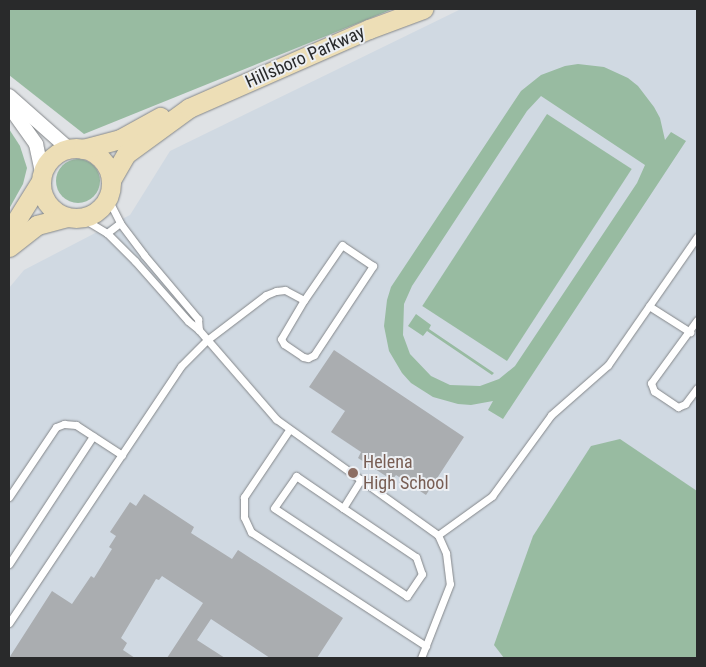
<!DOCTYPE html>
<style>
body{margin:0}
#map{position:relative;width:706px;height:667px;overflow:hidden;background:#dfe2e5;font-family:"Roboto Condensed",sans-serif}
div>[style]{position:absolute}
.built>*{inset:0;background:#d0d9e2}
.green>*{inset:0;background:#98bba1;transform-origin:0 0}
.round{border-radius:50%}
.building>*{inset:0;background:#aaadb0}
.roads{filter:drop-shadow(0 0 1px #84878a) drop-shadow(0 0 1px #84878a)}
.lane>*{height:7px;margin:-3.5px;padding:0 3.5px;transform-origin:3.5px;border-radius:3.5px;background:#fff}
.street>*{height:14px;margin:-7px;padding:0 7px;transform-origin:7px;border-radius:7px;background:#fff}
.secondary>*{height:19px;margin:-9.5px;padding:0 9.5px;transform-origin:9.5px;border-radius:9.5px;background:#eddeb6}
.secondary>.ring{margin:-9.5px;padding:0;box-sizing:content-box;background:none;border:19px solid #eddeb6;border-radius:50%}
.dots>*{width:14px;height:14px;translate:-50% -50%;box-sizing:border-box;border:2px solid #eceff3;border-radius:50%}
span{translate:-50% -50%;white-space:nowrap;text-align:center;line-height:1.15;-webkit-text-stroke:4px #eceff3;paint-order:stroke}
.street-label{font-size:18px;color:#292a2b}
.education-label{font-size:18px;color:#785e54}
.left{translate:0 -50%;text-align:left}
.frame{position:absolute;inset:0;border:10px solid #292a2b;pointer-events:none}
</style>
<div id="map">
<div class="built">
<div style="clip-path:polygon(461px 9px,697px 9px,697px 658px,9px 658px,9px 288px,24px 270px,130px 215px,170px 151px)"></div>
</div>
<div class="green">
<div style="clip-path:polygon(9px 9px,393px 9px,84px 134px,9px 75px)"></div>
<div style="clip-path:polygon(evenodd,578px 64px,604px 67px,628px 78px,638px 86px,654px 107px,660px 118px,665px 140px,671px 132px,686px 141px,503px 419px,488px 410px,493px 401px,471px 405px,458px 404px,433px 397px,411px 383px,402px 373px,389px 351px,384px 326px,387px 300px,391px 287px,521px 91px,541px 75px,565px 66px,578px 64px,541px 96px,645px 165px,637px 183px,515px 366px,499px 379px,480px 386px,450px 385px,431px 376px,410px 354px,403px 335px,404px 304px,412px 286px,527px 111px,541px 96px)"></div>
<div style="left:547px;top:114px;width:101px;height:229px;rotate:33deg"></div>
<div style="clip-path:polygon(9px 129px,20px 146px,27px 168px,23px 184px,9px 209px)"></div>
<div class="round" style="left:56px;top:159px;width:44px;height:44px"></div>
<div style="clip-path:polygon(416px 314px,431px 325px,429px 329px,494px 373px,492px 375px,427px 331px,423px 336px,408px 326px)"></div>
<div style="clip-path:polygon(620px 439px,697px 491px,697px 658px,504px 658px,494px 645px,533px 536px,591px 446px)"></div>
</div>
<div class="building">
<div style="clip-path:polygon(334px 350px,464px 437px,426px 495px,396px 475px,392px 480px,358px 458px,361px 452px,331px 432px,345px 411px,309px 387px)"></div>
<div style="clip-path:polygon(144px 494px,194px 527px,191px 533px,232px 559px,238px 550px,343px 618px,317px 658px,270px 658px,211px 619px,197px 640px,225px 658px,167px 658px,203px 603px,162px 576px,159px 580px,156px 579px,121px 638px,127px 643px,123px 650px,135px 658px,9px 658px,52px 591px,72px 604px,91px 576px,94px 578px,112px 549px,109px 547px,116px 536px,110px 532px,130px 502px,136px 506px)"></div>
</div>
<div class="roads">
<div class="lane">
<div style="left:108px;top:199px;width:27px;rotate:63deg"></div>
<div style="left:120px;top:223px;width:40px;rotate:53deg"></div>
<div style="left:144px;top:255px;width:84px;rotate:49.8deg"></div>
<div style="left:198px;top:319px;width:11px;rotate:85deg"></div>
<div style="left:82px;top:218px;width:29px;rotate:31deg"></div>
<div style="left:107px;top:233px;width:40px;rotate:45deg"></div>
<div style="left:135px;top:261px;width:80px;rotate:48.5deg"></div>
<div style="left:188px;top:321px;width:14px;rotate:39deg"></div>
<div style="left:199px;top:330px;width:118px;rotate:49.1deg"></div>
<div style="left:276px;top:419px;width:199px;rotate:35.6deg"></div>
<div style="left:438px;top:535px;width:20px;rotate:66deg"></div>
<div style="left:446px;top:553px;width:31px;rotate:83deg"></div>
<div style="left:450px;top:584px;width:79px;rotate:111.4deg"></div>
<div style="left:107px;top:233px;width:16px;rotate:-38deg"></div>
<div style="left:649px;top:306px;width:49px;rotate:32.4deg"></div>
<div style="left:697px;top:320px;width:78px;rotate:126.1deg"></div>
<div style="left:651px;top:383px;width:9px;rotate:69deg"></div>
<div style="left:654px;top:391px;width:29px;rotate:34deg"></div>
<div style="left:678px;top:407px;width:8px;rotate:-23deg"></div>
<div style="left:685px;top:404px;width:20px;rotate:-53deg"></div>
<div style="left:289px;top:430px;width:81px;rotate:123.9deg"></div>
<div style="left:244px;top:497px;width:20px;rotate:90deg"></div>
<div style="left:244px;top:517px;width:17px;rotate:65deg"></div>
<div style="left:251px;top:532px;width:209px;rotate:33.1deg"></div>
<div style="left:9px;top:497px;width:84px;rotate:-56.1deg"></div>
<div style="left:56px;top:427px;width:9px;rotate:-21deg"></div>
<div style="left:64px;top:424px;width:12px;rotate:5deg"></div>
<div style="left:76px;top:425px;width:55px;rotate:33.1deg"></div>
<div style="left:343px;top:508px;width:88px;rotate:33.9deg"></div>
<div style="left:416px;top:557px;width:18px;rotate:71deg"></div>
<div style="left:422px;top:574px;width:27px;rotate:124deg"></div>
<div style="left:407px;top:596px;width:159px;rotate:-146.5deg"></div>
<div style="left:274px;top:508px;width:39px;rotate:-55deg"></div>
<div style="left:296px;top:476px;width:57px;rotate:34.2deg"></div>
<div style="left:343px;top:508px;width:34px;rotate:-58deg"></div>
<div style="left:438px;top:535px;width:67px;rotate:-35.8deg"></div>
<div style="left:492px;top:496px;width:100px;rotate:-53.9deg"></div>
<div style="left:551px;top:415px;width:76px;rotate:-41.3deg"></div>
<div style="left:608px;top:365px;width:156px;rotate:-55.2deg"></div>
<div style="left:9px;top:564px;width:153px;rotate:-56.7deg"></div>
<div style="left:9px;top:623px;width:309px;rotate:-56.2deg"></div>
<div style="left:181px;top:366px;width:37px;rotate:-45deg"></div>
<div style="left:207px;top:340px;width:74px;rotate:-37.3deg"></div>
<div style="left:266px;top:295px;width:11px;rotate:-22deg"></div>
<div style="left:276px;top:291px;width:9px;rotate:-6deg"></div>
<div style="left:285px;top:290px;width:21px;rotate:28deg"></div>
<div style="left:304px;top:300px;width:45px;rotate:120.5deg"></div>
<div style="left:281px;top:339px;width:6px;rotate:59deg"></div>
<div style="left:284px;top:344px;width:23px;rotate:34deg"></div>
<div style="left:303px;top:357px;width:5px;rotate:11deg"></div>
<div style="left:308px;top:358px;width:7px;rotate:-27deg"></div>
<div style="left:314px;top:355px;width:107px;rotate:-56.5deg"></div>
<div style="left:373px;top:266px;width:37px;rotate:-146deg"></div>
<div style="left:342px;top:245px;width:67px;rotate:124.6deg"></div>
</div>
<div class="street">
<div style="left:9px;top:96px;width:80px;rotate:41.5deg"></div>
<div style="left:9px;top:106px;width:47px;rotate:54.6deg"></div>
<div style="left:36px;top:144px;width:30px;rotate:78deg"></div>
</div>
<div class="secondary">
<div class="ring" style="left:41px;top:148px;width:51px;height:51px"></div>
<div style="left:83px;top:149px;width:38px;rotate:-15deg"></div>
<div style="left:120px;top:139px;width:46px;rotate:-28.8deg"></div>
<div style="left:111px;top:180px;width:30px;rotate:-60deg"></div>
<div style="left:126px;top:154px;width:78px;rotate:-36.1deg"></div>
<div style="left:189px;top:108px;width:197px;rotate:-23.7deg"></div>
<div style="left:369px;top:29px;width:58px;rotate:-20.3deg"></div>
<div style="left:9px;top:232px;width:60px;rotate:-57.9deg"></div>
<div style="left:9px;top:247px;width:36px;rotate:-38deg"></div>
<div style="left:37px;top:225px;width:30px;rotate:-15deg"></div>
</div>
</div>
<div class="dots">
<div style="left:353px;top:473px;background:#8d6e63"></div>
</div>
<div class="street-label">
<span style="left:305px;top:57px;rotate:-24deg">Hillsboro Parkway</span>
</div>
<div class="education-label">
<span class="left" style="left:363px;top:473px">Helena<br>High School</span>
</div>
<div class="frame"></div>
</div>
